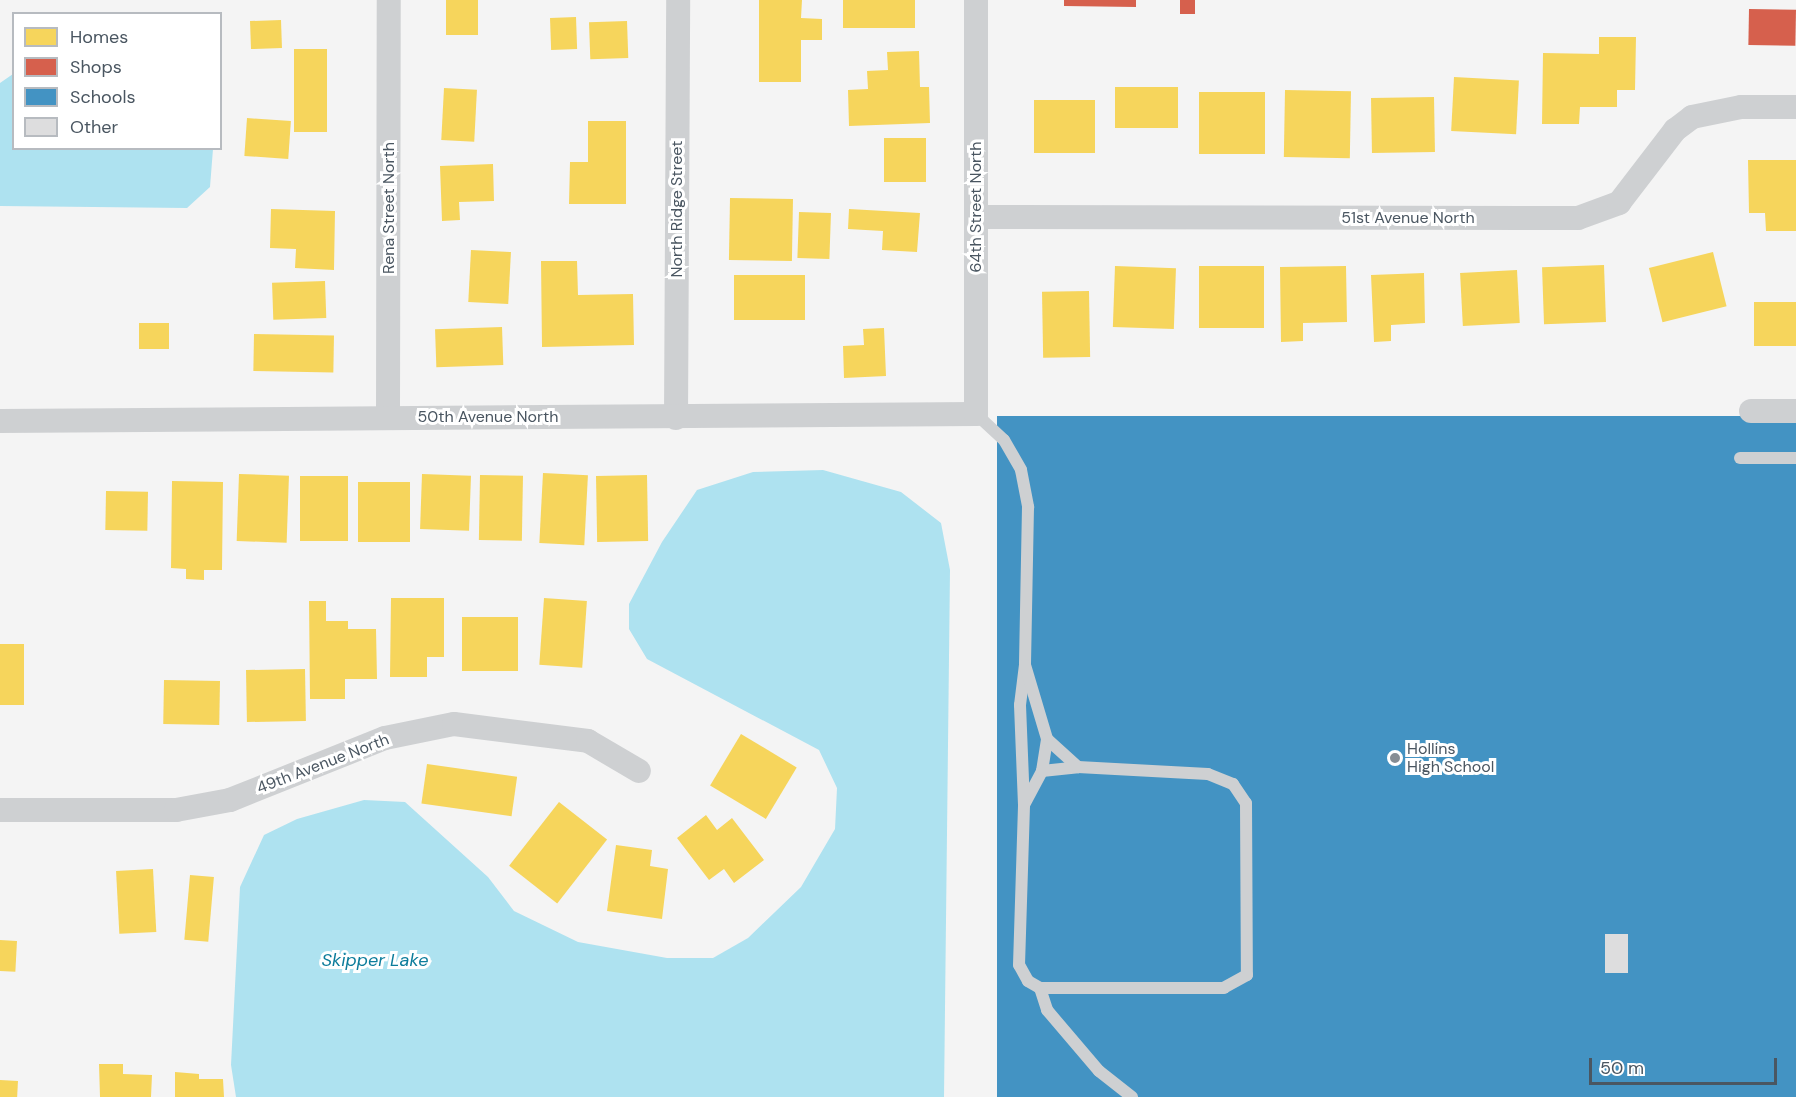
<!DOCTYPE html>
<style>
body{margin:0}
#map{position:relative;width:1796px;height:1097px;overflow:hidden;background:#f4f4f4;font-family:"DM Sans",sans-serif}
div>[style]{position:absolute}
.water>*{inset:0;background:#aee2f0}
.homes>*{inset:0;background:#f6d55c;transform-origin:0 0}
.shops>*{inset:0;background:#d6604d;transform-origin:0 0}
.schools>*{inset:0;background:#4393c3;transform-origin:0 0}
.building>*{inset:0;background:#ddddde;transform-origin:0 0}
.lane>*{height:12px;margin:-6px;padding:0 6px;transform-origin:6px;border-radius:6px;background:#ced0d2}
.street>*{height:24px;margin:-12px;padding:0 12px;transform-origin:12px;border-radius:12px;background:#ced0d2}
.dots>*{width:16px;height:16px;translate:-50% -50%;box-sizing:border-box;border:3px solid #fff;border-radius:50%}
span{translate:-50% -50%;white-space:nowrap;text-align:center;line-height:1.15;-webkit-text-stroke:6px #fff;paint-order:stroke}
.street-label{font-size:16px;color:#4a5661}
.poi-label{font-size:16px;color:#4a5661}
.left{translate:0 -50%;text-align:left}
.water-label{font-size:18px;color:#0c7c9b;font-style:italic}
.legend{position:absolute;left:12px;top:12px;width:210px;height:138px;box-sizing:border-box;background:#fff;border:2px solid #b7bbc0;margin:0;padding:8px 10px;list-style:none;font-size:18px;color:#4a5661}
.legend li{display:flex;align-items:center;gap:12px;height:30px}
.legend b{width:30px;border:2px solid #b7bbc0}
.scale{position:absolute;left:1589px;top:1058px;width:188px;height:27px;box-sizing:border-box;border:3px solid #4a5661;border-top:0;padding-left:8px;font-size:18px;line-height:21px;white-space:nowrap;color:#4a5661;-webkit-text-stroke:4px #fff;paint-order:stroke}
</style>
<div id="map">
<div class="water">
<div style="clip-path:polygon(13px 74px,14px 148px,213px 149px,210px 187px,187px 208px,0 206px,0 83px)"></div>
<div style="clip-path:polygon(823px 470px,901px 492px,941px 523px,950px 570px,944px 1097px,236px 1097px,231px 1065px,240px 887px,264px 835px,297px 819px,364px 800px,405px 802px,488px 877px,514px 911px,578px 942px,667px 958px,713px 958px,748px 938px,801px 887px,835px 829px,837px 788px,819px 750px,647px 659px,629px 629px,629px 604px,662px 542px,697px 490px,753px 472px)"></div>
</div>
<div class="homes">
<div style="left:446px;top:0;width:32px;height:35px"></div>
<div style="clip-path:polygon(759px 0,802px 0,801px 18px,822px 19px,822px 40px,801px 40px,801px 82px,759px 82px)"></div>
<div style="left:843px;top:0;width:72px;height:28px"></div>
<div style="left:576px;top:17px;width:32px;height:26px;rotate:88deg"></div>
<div style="left:281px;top:20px;width:28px;height:31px;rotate:88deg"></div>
<div style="left:627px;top:21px;width:37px;height:38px;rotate:88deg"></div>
<div style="clip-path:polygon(1599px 37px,1636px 37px,1635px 90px,1617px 90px,1617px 107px,1580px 107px,1579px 124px,1542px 124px,1543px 53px,1599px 54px)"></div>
<div style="left:294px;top:49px;width:33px;height:83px"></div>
<div style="clip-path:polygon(919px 51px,920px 87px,929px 87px,930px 123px,849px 126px,848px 90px,868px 89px,867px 71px,888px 70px,887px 52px)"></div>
<div style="left:1454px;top:77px;width:65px;height:54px;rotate:3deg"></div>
<div style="left:1115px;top:87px;width:63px;height:41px"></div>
<div style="left:444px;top:88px;width:33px;height:52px;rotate:3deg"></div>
<div style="left:1285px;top:90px;width:66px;height:67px;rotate:1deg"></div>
<div style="left:1199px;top:92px;width:66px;height:62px"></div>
<div style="left:1434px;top:97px;width:55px;height:63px;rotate:89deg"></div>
<div style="left:1034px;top:100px;width:61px;height:53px"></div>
<div style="left:247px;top:118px;width:44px;height:38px;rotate:4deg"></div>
<div style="clip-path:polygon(588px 121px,626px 121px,626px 204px,569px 204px,570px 162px,588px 162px)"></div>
<div style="left:884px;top:138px;width:42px;height:44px"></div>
<div style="clip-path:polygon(1748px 160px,1796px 160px,1796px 231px,1766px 231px,1765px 213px,1749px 213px)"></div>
<div style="clip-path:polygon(493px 164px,494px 201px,459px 202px,460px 220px,442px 221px,440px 166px)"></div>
<div style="left:730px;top:198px;width:63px;height:62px;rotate:1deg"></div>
<div style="clip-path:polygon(271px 209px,335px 211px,334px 270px,295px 268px,296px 249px,270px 248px)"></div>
<div style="clip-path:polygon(849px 209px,920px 213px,917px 252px,882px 250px,883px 231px,848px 229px)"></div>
<div style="left:799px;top:212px;width:32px;height:46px;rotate:2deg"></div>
<div style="left:471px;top:250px;width:40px;height:52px;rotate:3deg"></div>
<div style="left:1713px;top:252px;width:56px;height:66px;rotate:76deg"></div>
<div style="clip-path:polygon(541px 261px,577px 261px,578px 295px,633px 294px,634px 345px,542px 347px)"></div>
<div style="left:1604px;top:265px;width:57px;height:62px;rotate:88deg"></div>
<div style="left:1115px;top:266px;width:61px;height:61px;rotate:2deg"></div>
<div style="left:1199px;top:266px;width:65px;height:62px"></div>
<div style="clip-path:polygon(1346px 266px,1347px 322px,1303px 323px,1303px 341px,1281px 342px,1280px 267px)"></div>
<div style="left:1517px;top:270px;width:53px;height:57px;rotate:87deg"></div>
<div style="clip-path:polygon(1424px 273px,1425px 323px,1391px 325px,1391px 341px,1374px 342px,1371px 275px)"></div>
<div style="left:734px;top:275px;width:71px;height:45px"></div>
<div style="left:325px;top:281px;width:37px;height:53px;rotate:88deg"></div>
<div style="left:1089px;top:291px;width:66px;height:47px;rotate:89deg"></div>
<div style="left:1754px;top:302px;width:42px;height:44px"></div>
<div style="left:139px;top:323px;width:30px;height:26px"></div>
<div style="left:502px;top:327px;width:38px;height:67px;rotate:88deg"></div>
<div style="clip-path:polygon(884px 328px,886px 376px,844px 378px,843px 346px,864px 345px,863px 329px)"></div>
<div style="left:254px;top:334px;width:80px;height:37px;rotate:1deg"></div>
<div style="left:543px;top:473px;width:45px;height:70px;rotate:3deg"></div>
<div style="left:239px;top:474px;width:50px;height:67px;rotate:2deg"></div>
<div style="left:422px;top:474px;width:49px;height:55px;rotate:2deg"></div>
<div style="left:480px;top:475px;width:43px;height:65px;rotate:1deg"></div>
<div style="left:647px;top:475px;width:66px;height:51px;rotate:89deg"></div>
<div style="left:300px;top:476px;width:48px;height:65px"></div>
<div style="clip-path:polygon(172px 481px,223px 482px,222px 570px,204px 570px,204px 580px,186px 579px,186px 569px,171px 568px)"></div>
<div style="left:358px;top:482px;width:52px;height:60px"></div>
<div style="left:106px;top:491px;width:42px;height:39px;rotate:1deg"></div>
<div style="clip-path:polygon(391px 598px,444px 598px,444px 657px,427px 657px,427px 677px,390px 677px)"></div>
<div style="left:544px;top:598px;width:43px;height:67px;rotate:4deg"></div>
<div style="clip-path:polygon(309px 601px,326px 601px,326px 621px,348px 621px,348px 629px,376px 629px,377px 679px,345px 679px,345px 699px,310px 699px)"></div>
<div style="left:462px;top:617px;width:56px;height:54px"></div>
<div style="left:0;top:644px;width:24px;height:61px"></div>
<div style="left:305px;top:669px;width:52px;height:59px;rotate:89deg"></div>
<div style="left:164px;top:680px;width:56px;height:44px;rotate:1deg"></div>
<div style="left:741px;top:734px;width:65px;height:60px;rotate:31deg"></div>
<div style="left:427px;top:764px;width:91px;height:40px;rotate:8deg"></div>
<div style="left:559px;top:802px;width:61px;height:81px;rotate:38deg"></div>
<div style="clip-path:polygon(706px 815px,717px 830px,732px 818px,764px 860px,734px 883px,724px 869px,709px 880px,677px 838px)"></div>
<div style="clip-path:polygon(616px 845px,652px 850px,650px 866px,668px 869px,662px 919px,607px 911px)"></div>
<div style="left:153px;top:869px;width:63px;height:37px;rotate:87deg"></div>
<div style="left:190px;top:875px;width:24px;height:65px;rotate:5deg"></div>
<div style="left:0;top:940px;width:17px;height:31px;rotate:3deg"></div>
<div style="clip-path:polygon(99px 1064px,123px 1064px,123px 1074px,152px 1075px,151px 1097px,100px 1097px)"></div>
<div style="clip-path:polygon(175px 1072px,199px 1074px,199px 1079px,223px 1079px,224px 1097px,175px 1097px)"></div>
<div style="left:0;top:1080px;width:18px;height:17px;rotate:3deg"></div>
</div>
<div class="shops">
<div style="clip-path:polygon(1064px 0,1136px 0,1136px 7px,1064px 6px)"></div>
<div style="left:1180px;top:0;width:15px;height:14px"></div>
<div style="left:1749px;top:9px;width:47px;height:36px;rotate:1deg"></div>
</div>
<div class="schools">
<div style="left:997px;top:416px;width:799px;height:681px"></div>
</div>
<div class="building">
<div style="left:1605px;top:934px;width:23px;height:39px"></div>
</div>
<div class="lane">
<div style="left:976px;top:414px;width:38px;rotate:43deg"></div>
<div style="left:1004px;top:440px;width:34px;rotate:60deg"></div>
<div style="left:1021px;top:470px;width:38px;rotate:79deg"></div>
<div style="left:1028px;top:507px;width:158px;rotate:91.1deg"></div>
<div style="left:1740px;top:458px;width:56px"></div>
<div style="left:1042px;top:771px;width:32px;rotate:-81deg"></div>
<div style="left:1024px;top:805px;width:38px;rotate:-62deg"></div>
<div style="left:1042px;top:771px;width:36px;rotate:-6deg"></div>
<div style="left:1078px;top:767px;width:130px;rotate:3.1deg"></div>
<div style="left:1208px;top:774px;width:27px;rotate:22deg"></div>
<div style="left:1233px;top:784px;width:23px;rotate:56deg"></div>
<div style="left:1246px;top:803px;width:172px;rotate:89.7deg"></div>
<div style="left:1247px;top:975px;width:26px;rotate:151deg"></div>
<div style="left:1224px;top:988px;width:184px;rotate:180deg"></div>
<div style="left:1040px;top:988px;width:14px;rotate:-150deg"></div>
<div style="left:1028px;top:981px;width:18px;rotate:-119deg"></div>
<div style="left:1019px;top:965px;width:160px;rotate:-88.2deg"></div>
<div style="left:1024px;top:805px;width:100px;rotate:-92.3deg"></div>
<div style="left:1020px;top:705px;width:40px;rotate:-82.9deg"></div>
<div style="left:1025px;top:665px;width:77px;rotate:73.4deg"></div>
<div style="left:1047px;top:739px;width:42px;rotate:42.1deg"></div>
<div style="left:1040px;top:988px;width:23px;rotate:72deg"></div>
<div style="left:1047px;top:1010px;width:80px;rotate:49.6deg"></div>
<div style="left:1099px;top:1071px;width:42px;rotate:38.2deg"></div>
</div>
<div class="street">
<div style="left:976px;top:217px;width:602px;rotate:0.1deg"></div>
<div style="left:1578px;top:218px;width:44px;rotate:-20.1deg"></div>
<div style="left:1619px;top:203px;width:92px;rotate:-52.5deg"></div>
<div style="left:1675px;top:130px;width:21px;rotate:-37deg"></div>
<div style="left:1692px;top:117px;width:50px;rotate:-11.5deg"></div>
<div style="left:1741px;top:107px;width:55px"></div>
<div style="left:1751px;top:411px;width:45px"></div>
<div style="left:388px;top:417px;width:417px;rotate:-89.9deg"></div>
<div style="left:676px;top:418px;width:418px;rotate:-89.7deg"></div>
<div style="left:0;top:421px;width:976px;rotate:-0.41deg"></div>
<div style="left:976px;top:414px;width:414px;rotate:-90deg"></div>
<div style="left:0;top:810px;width:176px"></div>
<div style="left:176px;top:810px;width:55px;rotate:-10.5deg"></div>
<div style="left:230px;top:800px;width:167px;rotate:-21.8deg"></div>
<div style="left:385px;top:738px;width:70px;rotate:-11.5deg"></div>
<div style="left:454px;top:724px;width:135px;rotate:7.2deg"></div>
<div style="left:588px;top:741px;width:59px;rotate:30.5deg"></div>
</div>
<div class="dots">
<div style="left:1395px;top:758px;background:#868d94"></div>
</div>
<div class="street-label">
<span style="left:976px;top:207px;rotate:-90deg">64th Street North</span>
<span style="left:389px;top:208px;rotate:-90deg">Rena Street North</span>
<span style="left:677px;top:209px;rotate:-90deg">North Ridge Street</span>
<span style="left:1408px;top:218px">51st Avenue North</span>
<span style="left:488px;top:417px">50th Avenue North</span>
<span style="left:323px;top:764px;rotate:-21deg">49th Avenue North</span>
</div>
<div class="poi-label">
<span class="left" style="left:1407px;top:758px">Hollins<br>High School</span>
</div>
<div class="water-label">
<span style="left:375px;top:960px">Skipper Lake</span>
</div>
<ul class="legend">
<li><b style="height:16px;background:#f6d55c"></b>Homes</li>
<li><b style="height:16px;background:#d6604d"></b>Shops</li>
<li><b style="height:16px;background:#4393c3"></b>Schools</li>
<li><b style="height:16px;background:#ddddde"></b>Other</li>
</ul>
<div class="scale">50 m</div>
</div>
